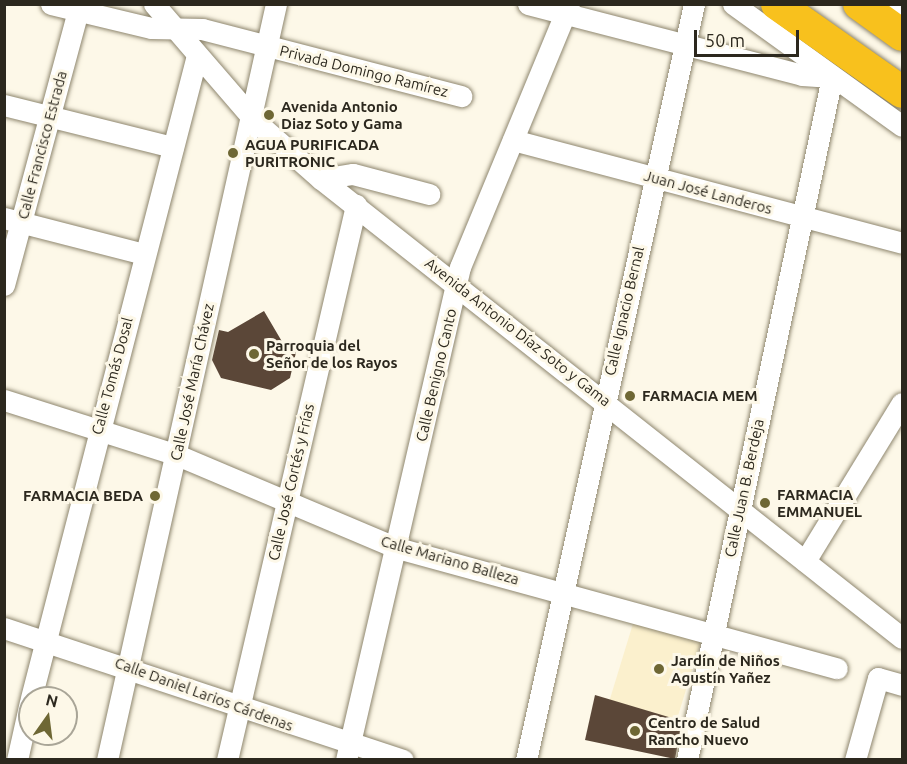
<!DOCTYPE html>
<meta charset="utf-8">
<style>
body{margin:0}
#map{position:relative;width:907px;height:764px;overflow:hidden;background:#fdf8e8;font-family:Ubuntu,sans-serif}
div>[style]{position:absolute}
.built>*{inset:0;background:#fbf0cd;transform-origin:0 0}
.building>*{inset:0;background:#5b4738}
.roads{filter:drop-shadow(0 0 2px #8e866e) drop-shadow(0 0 2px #8e866e)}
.minor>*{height:21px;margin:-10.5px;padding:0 10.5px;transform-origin:10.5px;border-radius:10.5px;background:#fff}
.highway>*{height:32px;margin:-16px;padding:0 16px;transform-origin:16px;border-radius:16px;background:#f8c11d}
.dots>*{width:16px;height:16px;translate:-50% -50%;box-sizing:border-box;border:3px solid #fdf8e8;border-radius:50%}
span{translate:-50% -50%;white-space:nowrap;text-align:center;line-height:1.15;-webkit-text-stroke:6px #fdf8e8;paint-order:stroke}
.street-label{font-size:15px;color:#2c281e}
.poi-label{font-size:15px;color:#2c281e;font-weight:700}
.left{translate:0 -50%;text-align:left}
.right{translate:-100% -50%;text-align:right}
.frame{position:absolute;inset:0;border:6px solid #2c281e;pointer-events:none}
.north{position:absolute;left:18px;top:686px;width:60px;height:60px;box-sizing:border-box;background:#fdf8e8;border:2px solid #a9a597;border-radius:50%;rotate:14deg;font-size:16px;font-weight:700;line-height:24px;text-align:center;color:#2c281e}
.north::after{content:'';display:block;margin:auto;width:21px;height:27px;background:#6e6734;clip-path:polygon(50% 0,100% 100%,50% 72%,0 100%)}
.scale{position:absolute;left:694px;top:30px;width:105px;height:27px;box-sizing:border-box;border:3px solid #2c281e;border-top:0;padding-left:8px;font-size:18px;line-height:21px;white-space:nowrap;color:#2c281e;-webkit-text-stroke:4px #fdf8e8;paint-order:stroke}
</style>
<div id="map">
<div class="built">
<div style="left:635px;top:617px;width:70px;height:87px;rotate:17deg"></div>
</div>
<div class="building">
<div style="clip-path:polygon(264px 311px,284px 345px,297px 348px,290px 378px,271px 390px,221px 378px,212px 360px,219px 330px,228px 332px)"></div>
<div style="clip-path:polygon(595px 695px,682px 721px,675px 759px,585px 740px)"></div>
</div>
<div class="roads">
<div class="minor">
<div style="left:51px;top:4px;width:103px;rotate:13.5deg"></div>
<div style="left:151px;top:28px;width:51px;rotate:1.1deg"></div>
<div style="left:202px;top:29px;width:268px;rotate:14.5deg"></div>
<div style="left:154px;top:4px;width:153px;rotate:49.2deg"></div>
<div style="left:254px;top:120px;width:89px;rotate:41.4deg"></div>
<div style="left:321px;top:179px;width:740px;rotate:38.31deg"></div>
<div style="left:528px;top:4px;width:283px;rotate:14.5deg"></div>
<div style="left:802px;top:75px;width:30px;rotate:4deg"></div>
<div style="left:832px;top:77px;width:698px;rotate:101.99deg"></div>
<div style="left:733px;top:4px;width:208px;rotate:35.8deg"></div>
<div style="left:893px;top:4px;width:11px;rotate:38deg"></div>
<div style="left:4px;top:105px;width:174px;rotate:14deg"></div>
<div style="left:513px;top:140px;width:402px;rotate:14.8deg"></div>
<div style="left:321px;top:179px;width:32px;rotate:-9deg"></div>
<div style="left:353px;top:174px;width:79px;rotate:14.7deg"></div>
<div style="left:4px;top:218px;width:145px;rotate:14.4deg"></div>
<div style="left:4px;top:285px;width:291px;rotate:-74.9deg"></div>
<div style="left:4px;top:400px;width:182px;rotate:17.6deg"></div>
<div style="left:177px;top:455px;width:239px;rotate:22.9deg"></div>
<div style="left:397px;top:548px;width:456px;rotate:15.3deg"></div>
<div style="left:805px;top:561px;width:185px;rotate:-58.5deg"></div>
<div style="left:4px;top:628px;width:420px;rotate:18.3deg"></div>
<div style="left:31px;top:698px;width:664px;rotate:-75.52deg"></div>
<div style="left:17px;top:760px;width:59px;rotate:-77.4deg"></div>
<div style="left:107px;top:760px;width:775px;rotate:-77.4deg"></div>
<div style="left:227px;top:760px;width:570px;rotate:-76.91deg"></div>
<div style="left:346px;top:760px;width:506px;rotate:-76.98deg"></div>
<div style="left:460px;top:267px;width:285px;rotate:-67.5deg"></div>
<div style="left:526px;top:760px;width:774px;rotate:-77.47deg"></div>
<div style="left:855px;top:760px;width:85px;rotate:-74.3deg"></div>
<div style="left:878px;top:678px;width:25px;rotate:16deg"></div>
</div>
<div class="highway">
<div style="left:777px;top:4px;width:153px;rotate:35.1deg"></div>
<div style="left:859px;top:4px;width:53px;rotate:35.8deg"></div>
</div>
</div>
<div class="dots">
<div style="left:269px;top:115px;background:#6e6734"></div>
<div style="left:233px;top:153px;background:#6e6734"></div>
<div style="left:254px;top:354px;background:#6e6734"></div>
<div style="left:630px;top:396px;background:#6e6734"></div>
<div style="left:155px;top:496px;background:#6e6734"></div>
<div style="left:765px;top:503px;background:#6e6734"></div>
<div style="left:659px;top:669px;background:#6e6734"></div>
<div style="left:635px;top:731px;background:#6e6734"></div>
</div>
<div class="street-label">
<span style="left:364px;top:71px;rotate:14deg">Privada Domingo Ramírez</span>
<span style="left:42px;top:145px;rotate:-75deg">Calle Francisco Estrada</span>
<span style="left:708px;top:192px;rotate:15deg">Juan José Landeros</span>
<span style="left:624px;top:311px;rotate:-77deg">Calle Ignacio Bernal</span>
<span style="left:518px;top:332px;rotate:38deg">Avenida Antonio Díaz Soto y Gama</span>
<span style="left:436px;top:375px;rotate:-77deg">Calle Benigno Canto</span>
<span style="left:112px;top:376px;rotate:-75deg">Calle Tomás Dosal</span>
<span style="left:192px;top:382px;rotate:-78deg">Calle José María Chávez</span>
<span style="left:291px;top:482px;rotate:-77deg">Calle José Cortés y Frías</span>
<span style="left:744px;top:488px;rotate:-78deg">Calle Juan B. Berdeja</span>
<span style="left:450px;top:560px;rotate:16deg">Calle Mariano Balleza</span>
<span style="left:204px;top:694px;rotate:20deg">Calle Daniel Larios Cárdenas</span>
</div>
<div class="poi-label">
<span class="left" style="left:281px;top:115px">Avenida Antonio<br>Diaz Soto y Gama</span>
<span class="left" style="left:245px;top:153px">AGUA PURIFICADA<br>PURITRONIC</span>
<span class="left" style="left:266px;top:354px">Parroquia del<br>Señor de los Rayos</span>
<span class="left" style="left:642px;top:396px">FARMACIA MEM</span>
<span class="left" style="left:777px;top:503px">FARMACIA<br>EMMANUEL</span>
<span class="right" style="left:143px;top:496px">FARMACIA BEDA</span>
<span class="left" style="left:671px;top:669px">Jardín de Niños<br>Agustín Yañez</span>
<span class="left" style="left:648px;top:731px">Centro de Salud<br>Rancho Nuevo</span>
</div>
<div class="frame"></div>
<div class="north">N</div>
<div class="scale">50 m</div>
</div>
